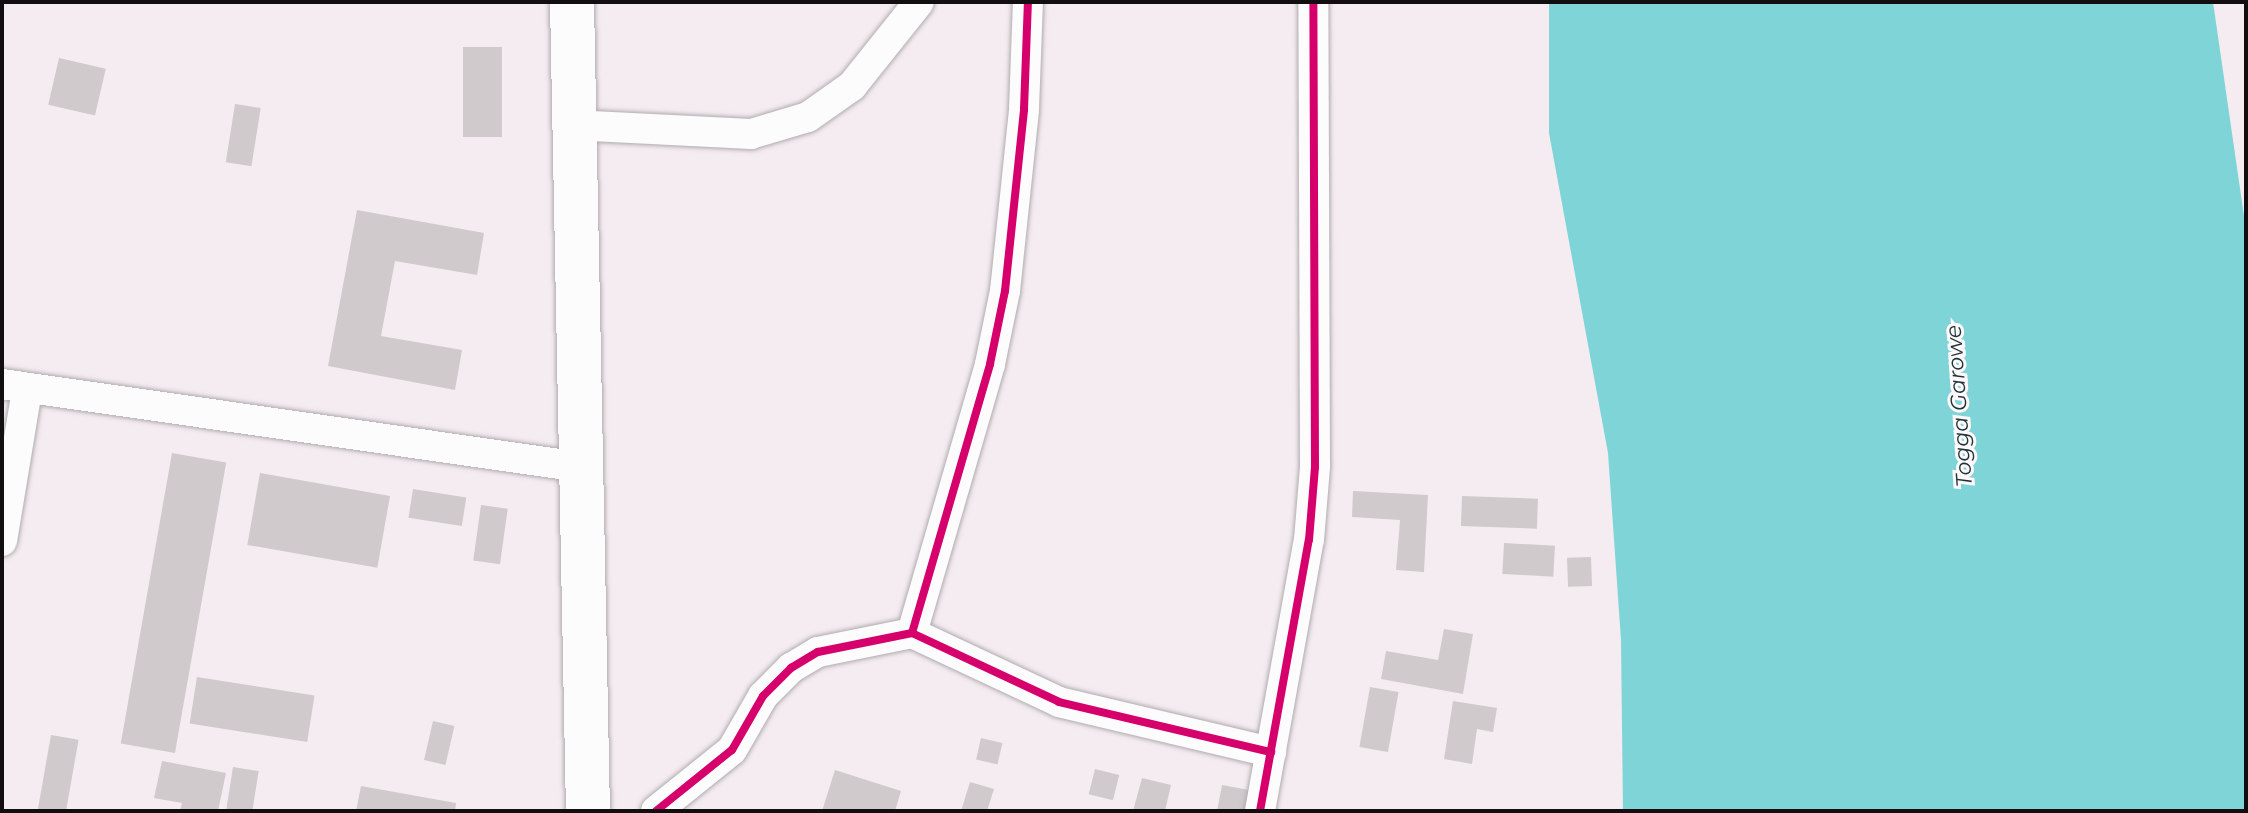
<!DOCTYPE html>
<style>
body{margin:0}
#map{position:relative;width:2248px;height:813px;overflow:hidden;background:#f4ecf0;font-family:Montserrat,sans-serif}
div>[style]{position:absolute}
.water>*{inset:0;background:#7ed4d7}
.building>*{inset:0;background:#d0cacd;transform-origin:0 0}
.roads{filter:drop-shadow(0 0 2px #b1abae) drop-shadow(0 0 2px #b1abae)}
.minor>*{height:30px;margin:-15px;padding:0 15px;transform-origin:15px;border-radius:15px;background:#fdfcfd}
.primary>*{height:44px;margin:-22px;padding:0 22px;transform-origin:22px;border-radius:22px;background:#fdfcfd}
.cycleway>*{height:8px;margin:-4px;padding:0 4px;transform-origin:4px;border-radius:4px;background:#d6006c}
span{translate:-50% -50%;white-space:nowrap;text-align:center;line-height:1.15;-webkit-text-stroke:6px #fff9fc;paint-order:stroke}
.water-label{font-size:22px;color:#1f3535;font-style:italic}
.frame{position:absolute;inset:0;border:4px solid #120e10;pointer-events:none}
</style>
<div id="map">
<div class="water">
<div style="clip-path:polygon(1549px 2px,2213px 2px,2246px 230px,2246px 811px,1623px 811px,1621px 640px,1608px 453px,1549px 133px)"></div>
</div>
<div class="building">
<div style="left:463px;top:47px;width:39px;height:90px"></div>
<div style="left:59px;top:58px;width:48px;height:48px;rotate:13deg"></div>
<div style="left:235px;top:104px;width:26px;height:59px;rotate:9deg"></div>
<div style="clip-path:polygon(357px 210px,484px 233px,477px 275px,395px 261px,381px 336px,462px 350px,455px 390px,328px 366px)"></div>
<div style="left:172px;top:453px;width:55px;height:295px;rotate:10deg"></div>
<div style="left:260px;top:473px;width:132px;height:73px;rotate:10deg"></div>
<div style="left:413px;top:489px;width:54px;height:29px;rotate:9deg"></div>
<div style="clip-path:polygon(1353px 491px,1428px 495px,1424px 572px,1396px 570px,1400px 520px,1352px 517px)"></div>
<div style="left:1462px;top:496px;width:76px;height:30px;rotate:2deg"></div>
<div style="left:481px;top:505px;width:27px;height:56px;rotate:8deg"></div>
<div style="left:1504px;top:543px;width:51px;height:31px;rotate:3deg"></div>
<div style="left:1591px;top:557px;width:29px;height:24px;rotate:88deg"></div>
<div style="clip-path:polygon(1444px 629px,1473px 634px,1463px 694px,1381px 679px,1386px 651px,1438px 660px)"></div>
<div style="left:197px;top:677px;width:119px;height:47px;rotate:9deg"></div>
<div style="left:1370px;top:687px;width:29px;height:61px;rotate:10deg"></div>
<div style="clip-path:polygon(1453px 701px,1497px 708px,1493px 732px,1477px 729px,1472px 764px,1444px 759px)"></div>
<div style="left:433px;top:721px;width:22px;height:40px;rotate:13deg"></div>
<div style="left:51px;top:735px;width:28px;height:77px;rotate:10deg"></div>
<div style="left:981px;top:738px;width:22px;height:22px;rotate:13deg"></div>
<div style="clip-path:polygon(162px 761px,226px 773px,218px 811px,180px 811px,182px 803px,154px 798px)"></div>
<div style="left:233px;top:767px;width:26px;height:44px;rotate:9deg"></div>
<div style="left:1095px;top:769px;width:25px;height:26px;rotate:14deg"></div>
<div style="clip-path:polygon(835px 770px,901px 791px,895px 811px,822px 811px)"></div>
<div style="clip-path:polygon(1142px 778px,1171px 785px,1165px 811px,1133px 811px)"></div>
<div style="clip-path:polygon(970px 782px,994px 789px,987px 811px,961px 811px)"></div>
<div style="clip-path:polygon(1222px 785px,1249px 790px,1245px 811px,1217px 811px)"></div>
<div style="clip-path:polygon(361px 786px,456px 803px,455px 811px,356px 811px)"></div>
</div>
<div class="roads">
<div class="minor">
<div style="left:572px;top:125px;width:179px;rotate:2.9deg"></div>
<div style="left:751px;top:134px;width:59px;rotate:-16.6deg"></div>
<div style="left:808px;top:117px;width:54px;rotate:-35.2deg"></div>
<div style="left:852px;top:86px;width:107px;rotate:-51.4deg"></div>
<div style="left:2px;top:384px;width:584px;rotate:8.17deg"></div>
<div style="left:2px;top:541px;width:153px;rotate:-80.6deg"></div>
<div style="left:912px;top:633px;width:280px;rotate:-73.8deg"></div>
<div style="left:990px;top:364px;width:75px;rotate:-78.4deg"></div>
<div style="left:1005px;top:291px;width:183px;rotate:-84deg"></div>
<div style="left:1024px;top:109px;width:107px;rotate:-87.9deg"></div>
<div style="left:656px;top:811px;width:97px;rotate:-38.8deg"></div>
<div style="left:732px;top:750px;width:62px;rotate:-60.1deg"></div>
<div style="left:763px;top:696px;width:40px;rotate:-45deg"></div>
<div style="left:791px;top:668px;width:31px;rotate:-31deg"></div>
<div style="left:818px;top:652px;width:96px;rotate:-11.4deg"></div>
<div style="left:912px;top:633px;width:162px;rotate:25.1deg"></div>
<div style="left:1059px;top:702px;width:218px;rotate:13.3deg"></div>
<div style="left:1260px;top:811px;width:275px;rotate:-79.8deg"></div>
<div style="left:1309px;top:540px;width:73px;rotate:-85.3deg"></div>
<div style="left:1315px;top:467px;width:465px;rotate:-90.2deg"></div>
</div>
<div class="primary">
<div style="left:572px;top:2px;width:809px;rotate:88.87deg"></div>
</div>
</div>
<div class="cycleway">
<div style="left:912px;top:633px;width:280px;rotate:-73.8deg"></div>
<div style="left:990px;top:364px;width:75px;rotate:-78.4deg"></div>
<div style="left:1005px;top:291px;width:183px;rotate:-84deg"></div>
<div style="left:1024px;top:109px;width:107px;rotate:-87.9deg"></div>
<div style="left:656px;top:811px;width:97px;rotate:-38.8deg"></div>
<div style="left:732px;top:750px;width:62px;rotate:-60.1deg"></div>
<div style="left:763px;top:696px;width:40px;rotate:-45deg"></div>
<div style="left:791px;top:668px;width:31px;rotate:-31deg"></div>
<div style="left:818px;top:652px;width:96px;rotate:-11.4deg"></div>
<div style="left:912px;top:633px;width:162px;rotate:25.1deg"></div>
<div style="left:1059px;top:702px;width:218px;rotate:13.3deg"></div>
<div style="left:1260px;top:811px;width:275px;rotate:-79.8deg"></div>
<div style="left:1309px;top:540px;width:73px;rotate:-85.3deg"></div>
<div style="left:1315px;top:467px;width:465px;rotate:-90.2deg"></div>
</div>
<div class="water-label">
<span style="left:1959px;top:406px;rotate:-94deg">Togga Garowe</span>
</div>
<div class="frame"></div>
</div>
